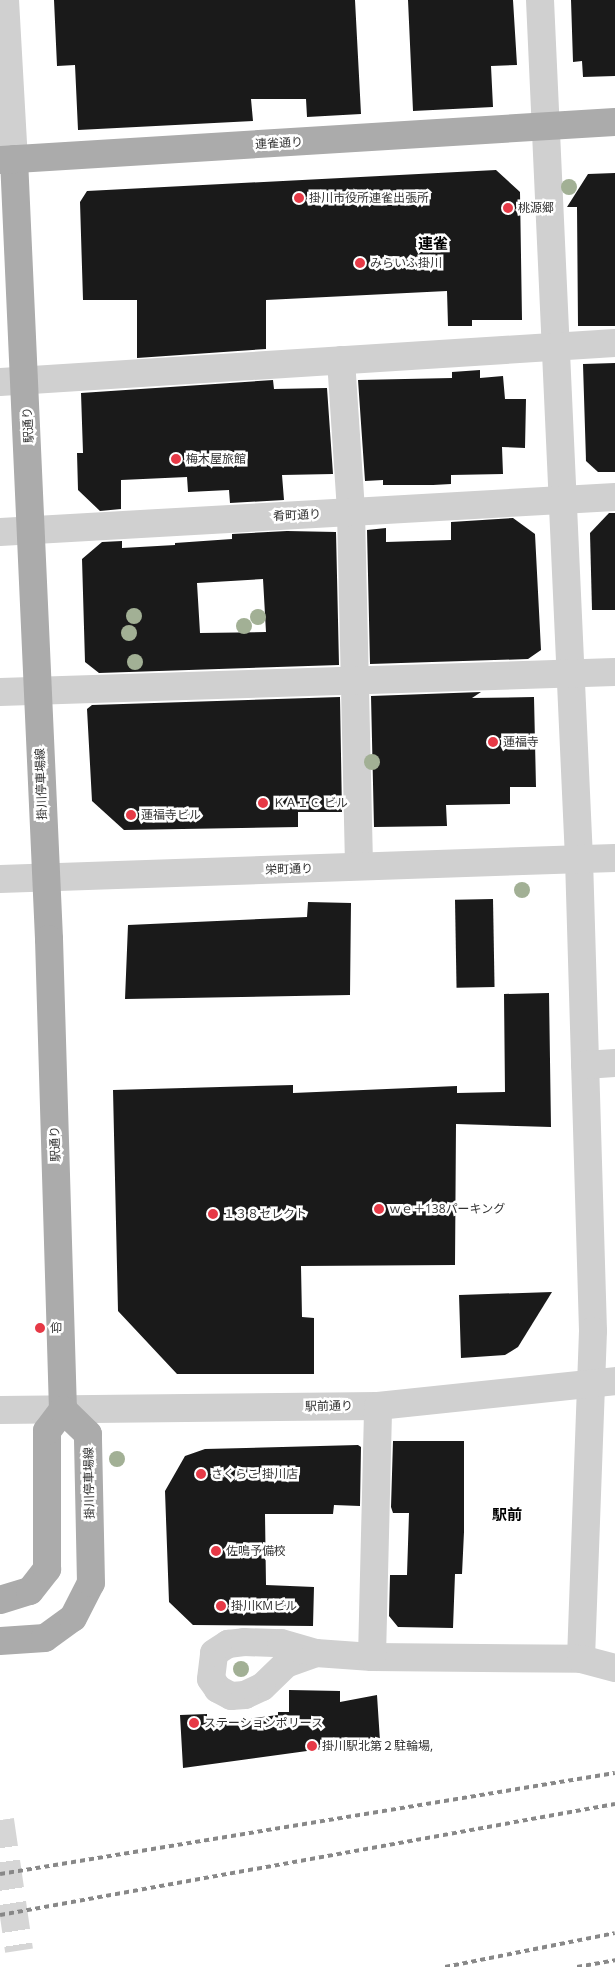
<!DOCTYPE html>
<meta charset="utf-8">
<style>
body{margin:0}
#map{position:relative;width:615px;height:1967px;overflow:hidden;background:#fff;font-family:"Open Sans","Noto Sans JP",sans-serif}
div>[style]{position:absolute}
.building>*{inset:0;background:#1a1a1a;transform-origin:0 0}
.minor-tunnel>*{height:28px;margin-top:-14px;transform-origin:0;background:repeating-linear-gradient(90deg,#d6d6d6 0 28px,transparent 0 42px)}
.minor>*{height:28px;margin:-14px;padding:0 14px;transform-origin:14px;border-radius:14px;background:#d0d0d0}
.major>*{height:28px;margin:-14px;padding:0 14px;transform-origin:14px;border-radius:14px;background:#ababab}
.rail>*{height:4px;margin-top:-2px;transform-origin:0;background:repeating-linear-gradient(90deg,#888 0 5px,transparent 0 9px)}
.trees>*{width:16px;height:16px;margin:-8px;border-radius:50%;background:#a2b095}
.dots>*{width:14px;height:14px;translate:-50% -50%;box-sizing:border-box;border:2px solid #fff;border-radius:50%}
span{translate:-50% -50%;white-space:nowrap;text-align:center;line-height:1.15;-webkit-text-stroke:5px #fff;paint-order:stroke}
.street-label{font-size:12px;color:#333}
.poi-label{font-size:12px;color:#333}
.left{translate:0 -50%;text-align:left}
.quarter-label{font-size:15px;color:#000;font-weight:700}
</style>
<div id="map">
<div class="building">
<div style="clip-path:polygon(54px 0,355px 0,361px 114px,307px 117px,306px 99px,251px 99px,253px 121px,78px 130px,75px 65px,57px 66px)"></div>
<div style="clip-path:polygon(408px 0,513px 0,517px 65px,491px 66px,493px 107px,413px 111px)"></div>
<div style="clip-path:polygon(571px 0,615px 0,615px 76px,583px 77px,582px 61px,573px 62px)"></div>
<div style="clip-path:polygon(496px 170px,520px 192px,522px 320px,472px 320px,472px 326px,448px 326px,447px 291px,266px 300px,266px 349px,137px 358px,137px 300px,83px 300px,80px 202px,87px 191px)"></div>
<div style="clip-path:polygon(615px 173px,615px 326px,578px 326px,577px 207px,567px 207px,588px 174px)"></div>
<div style="clip-path:polygon(615px 363px,615px 472px,598px 472px,586px 461px,583px 364px)"></div>
<div style="clip-path:polygon(480px 370px,480px 378px,503px 376px,505px 399px,526px 399px,525px 448px,502px 447px,503px 474px,451px 475px,451px 484px,433px 485px,383px 485px,383px 480px,365px 481px,358px 380px,452px 378px,452px 372px)"></div>
<div style="clip-path:polygon(273px 380px,274px 389px,327px 388px,333px 474px,282px 475px,284px 500px,230px 503px,229px 490px,188px 492px,187px 477px,121px 480px,121px 509px,100px 511px,78px 490px,77px 453px,83px 453px,81px 393px)"></div>
<div style="clip-path:polygon(609px 513px,615px 513px,615px 610px,592px 610px,590px 533px)"></div>
<div style="clip-path:polygon(513px 518px,535px 534px,541px 650px,528px 659px,370px 664px,367px 530px,386px 528px,386px 542px,451px 540px,451px 522px)"></div>
<div style="clip-path:polygon(evenodd,287px 531px,336px 532px,339px 665px,99px 673px,85px 662px,82px 559px,102px 542px,122px 541px,122px 548px,175px 545px,175px 543px,232px 539px,232px 534px,287px 531px,263px 579px,266px 632px,200px 633px,197px 583px,263px 579px)"></div>
<div style="clip-path:polygon(481px 692px,472px 698px,534px 697px,536px 787px,510px 787px,510px 804px,446px 805px,447px 826px,374px 827px,371px 696px)"></div>
<div style="clip-path:polygon(340px 697px,342px 812px,298px 812px,298px 827px,124px 830px,92px 801px,87px 709px,92px 705px)"></div>
<div style="left:493px;top:899px;width:88px;height:38px;rotate:89deg"></div>
<div style="clip-path:polygon(308px 902px,351px 903px,350px 995px,125px 999px,128px 925px,307px 917px)"></div>
<div style="clip-path:polygon(549px 993px,551px 1127px,456px 1124px,455px 1265px,301px 1266px,302px 1317px,314px 1318px,314px 1374px,177px 1374px,118px 1311px,113px 1090px,293px 1085px,293px 1093px,457px 1086px,457px 1093px,505px 1092px,504px 994px)"></div>
<div style="clip-path:polygon(552px 1292px,518px 1347px,505px 1355px,461px 1358px,459px 1295px)"></div>
<div style="clip-path:polygon(393px 1441px,464px 1441px,464px 1532px,462px 1574px,455px 1574px,453px 1628px,398px 1627px,389px 1616px,390px 1575px,407px 1575px,409px 1513px,393px 1513px,391px 1507px)"></div>
<div style="clip-path:polygon(358px 1445px,361px 1447px,360px 1506px,334px 1505px,333px 1514px,265px 1514px,266px 1585px,314px 1587px,313px 1626px,193px 1625px,169px 1602px,165px 1491px,185px 1456px,205px 1449px)"></div>
<div style="clip-path:polygon(289px 1690px,340px 1691px,340px 1702px,377px 1695px,380px 1741px,183px 1768px,180px 1715px,207px 1714px,207px 1724px,278px 1715px,278px 1712px,289px 1712px)"></div>
</div>
<div class="minor-tunnel">
<div style="left:0;top:1820px;width:132px;rotate:81.7deg"></div>
</div>
<div class="minor">
<div style="left:5px;top:0;width:159px;rotate:86.8deg"></div>
<div style="left:540px;top:0;width:860px;rotate:87.4deg"></div>
<div style="left:579px;top:859px;width:472px;rotate:88.3deg"></div>
<div style="left:593px;top:1331px;width:328px;rotate:92.1deg"></div>
<div style="left:341px;top:360px;width:152px;rotate:86.2deg"></div>
<div style="left:351px;top:512px;width:354px;rotate:88.7deg"></div>
<div style="left:0;top:382px;width:616px;rotate:-3.63deg"></div>
<div style="left:0;top:532px;width:616px;rotate:-3.26deg"></div>
<div style="left:0;top:692px;width:615px;rotate:-1.86deg"></div>
<div style="left:0;top:879px;width:615px;rotate:-1.96deg"></div>
<div style="left:585px;top:1065px;width:30px;rotate:-4deg"></div>
<div style="left:0;top:1410px;width:378px;rotate:-0.6deg"></div>
<div style="left:378px;top:1406px;width:238px;rotate:-6deg"></div>
<div style="left:316px;top:1653px;width:32px;rotate:160deg"></div>
<div style="left:286px;top:1664px;width:33px;rotate:136deg"></div>
<div style="left:262px;top:1687px;width:19px;rotate:155deg"></div>
<div style="left:245px;top:1695px;width:14px;rotate:176deg"></div>
<div style="left:231px;top:1696px;width:15px;rotate:-152deg"></div>
<div style="left:218px;top:1689px;width:12px;rotate:-125deg"></div>
<div style="left:211px;top:1679px;width:26px;rotate:-83deg"></div>
<div style="left:214px;top:1653px;width:17px;rotate:-33deg"></div>
<div style="left:228px;top:1644px;width:16px;rotate:-7deg"></div>
<div style="left:244px;top:1642px;width:37px;rotate:2deg"></div>
<div style="left:281px;top:1643px;width:36px;rotate:16deg"></div>
<div style="left:316px;top:1653px;width:56px;rotate:4.1deg"></div>
<div style="left:372px;top:1657px;width:209px;rotate:0.5deg"></div>
<div style="left:581px;top:1659px;width:35px;rotate:15deg"></div>
<div style="left:372px;top:1657px;width:251px;rotate:-88.6deg"></div>
</div>
<div class="major">
<div style="left:14px;top:159px;width:781px;rotate:87.43deg"></div>
<div style="left:49px;top:939px;width:471px;rotate:88.3deg"></div>
<div style="left:0;top:160px;width:616px;rotate:-3.54deg"></div>
<div style="left:0;top:1600px;width:31px;rotate:-17deg"></div>
<div style="left:30px;top:1591px;width:28px;rotate:-52deg"></div>
<div style="left:47px;top:1569px;width:138px;rotate:-90deg"></div>
<div style="left:47px;top:1431px;width:26px;rotate:-53deg"></div>
<div style="left:0;top:1641px;width:45px;rotate:-3.8deg"></div>
<div style="left:45px;top:1638px;width:34px;rotate:-36deg"></div>
<div style="left:73px;top:1618px;width:39px;rotate:-63deg"></div>
<div style="left:91px;top:1583px;width:149px;rotate:-91.2deg"></div>
<div style="left:88px;top:1434px;width:35px;rotate:-136deg"></div>
</div>
<div class="rail">
<div style="left:0;top:1874px;width:623px;rotate:-9.33deg"></div>
<div style="left:0;top:1915px;width:625px;rotate:-10.23deg"></div>
<div style="left:445px;top:1967px;width:173px;rotate:-11.3deg"></div>
<div style="left:577px;top:1967px;width:39px;rotate:-10deg"></div>
</div>
<div class="trees">
<div style="left:569px;top:187px"></div>
<div style="left:134px;top:616px"></div>
<div style="left:258px;top:617px"></div>
<div style="left:244px;top:626px"></div>
<div style="left:129px;top:633px"></div>
<div style="left:135px;top:662px"></div>
<div style="left:372px;top:762px"></div>
<div style="left:522px;top:890px"></div>
<div style="left:117px;top:1459px"></div>
<div style="left:241px;top:1669px"></div>
</div>
<div class="dots">
<div style="left:299px;top:198px;background:#e63946"></div>
<div style="left:508px;top:208px;background:#e63946"></div>
<div style="left:360px;top:263px;background:#e63946"></div>
<div style="left:176px;top:459px;background:#e63946"></div>
<div style="left:493px;top:742px;background:#e63946"></div>
<div style="left:263px;top:803px;background:#e63946"></div>
<div style="left:131px;top:815px;background:#e63946"></div>
<div style="left:379px;top:1209px;background:#e63946"></div>
<div style="left:213px;top:1214px;background:#e63946"></div>
<div style="left:40px;top:1328px;background:#e63946"></div>
<div style="left:201px;top:1474px;background:#e63946"></div>
<div style="left:216px;top:1551px;background:#e63946"></div>
<div style="left:221px;top:1606px;background:#e63946"></div>
<div style="left:194px;top:1723px;background:#e63946"></div>
<div style="left:312px;top:1746px;background:#e63946"></div>
</div>
<div class="street-label">
<span style="left:279px;top:143px;rotate:-3deg">連雀通り</span>
<span style="left:28px;top:425px;rotate:-93deg">駅通り</span>
<span style="left:297px;top:515px;rotate:-3deg">肴町通り</span>
<span style="left:41px;top:784px;rotate:-92deg">掛川停車場線</span>
<span style="left:289px;top:869px;rotate:-2deg">栄町通り</span>
<span style="left:55px;top:1144px;rotate:-92deg">駅通り</span>
<span style="left:329px;top:1406px;rotate:-1deg">駅前通り</span>
<span style="left:89px;top:1483px;rotate:-91deg">掛川停車場線</span>
</div>
<div class="poi-label">
<span class="left" style="left:309px;top:198px">掛川市役所連雀出張所</span>
<span class="left" style="left:518px;top:208px">桃源郷</span>
<span class="left" style="left:370px;top:263px">みらいふ掛川</span>
<span class="left" style="left:186px;top:459px">梅木屋旅館</span>
<span class="left" style="left:503px;top:742px">蓮福寺</span>
<span class="left" style="left:273px;top:803px">ＫＡＩＣ ビル</span>
<span class="left" style="left:141px;top:815px">蓮福寺ビル</span>
<span class="left" style="left:389px;top:1209px">ｗｅ＋138パーキング</span>
<span class="left" style="left:223px;top:1214px">１３８セレクト</span>
<span class="left" style="left:50px;top:1328px">仰</span>
<span class="left" style="left:211px;top:1474px">さくらこ 掛川店</span>
<span class="left" style="left:226px;top:1551px">佐鳴予備校</span>
<span class="left" style="left:231px;top:1606px">掛川KMビル</span>
<span class="left" style="left:204px;top:1723px">ステーションポリース</span>
<span class="left" style="left:322px;top:1746px">掛川駅北第２駐輪場,</span>
</div>
<div class="quarter-label">
<span style="left:433px;top:244px">連雀</span>
<span style="left:507px;top:1515px">駅前</span>
</div>
</div>
